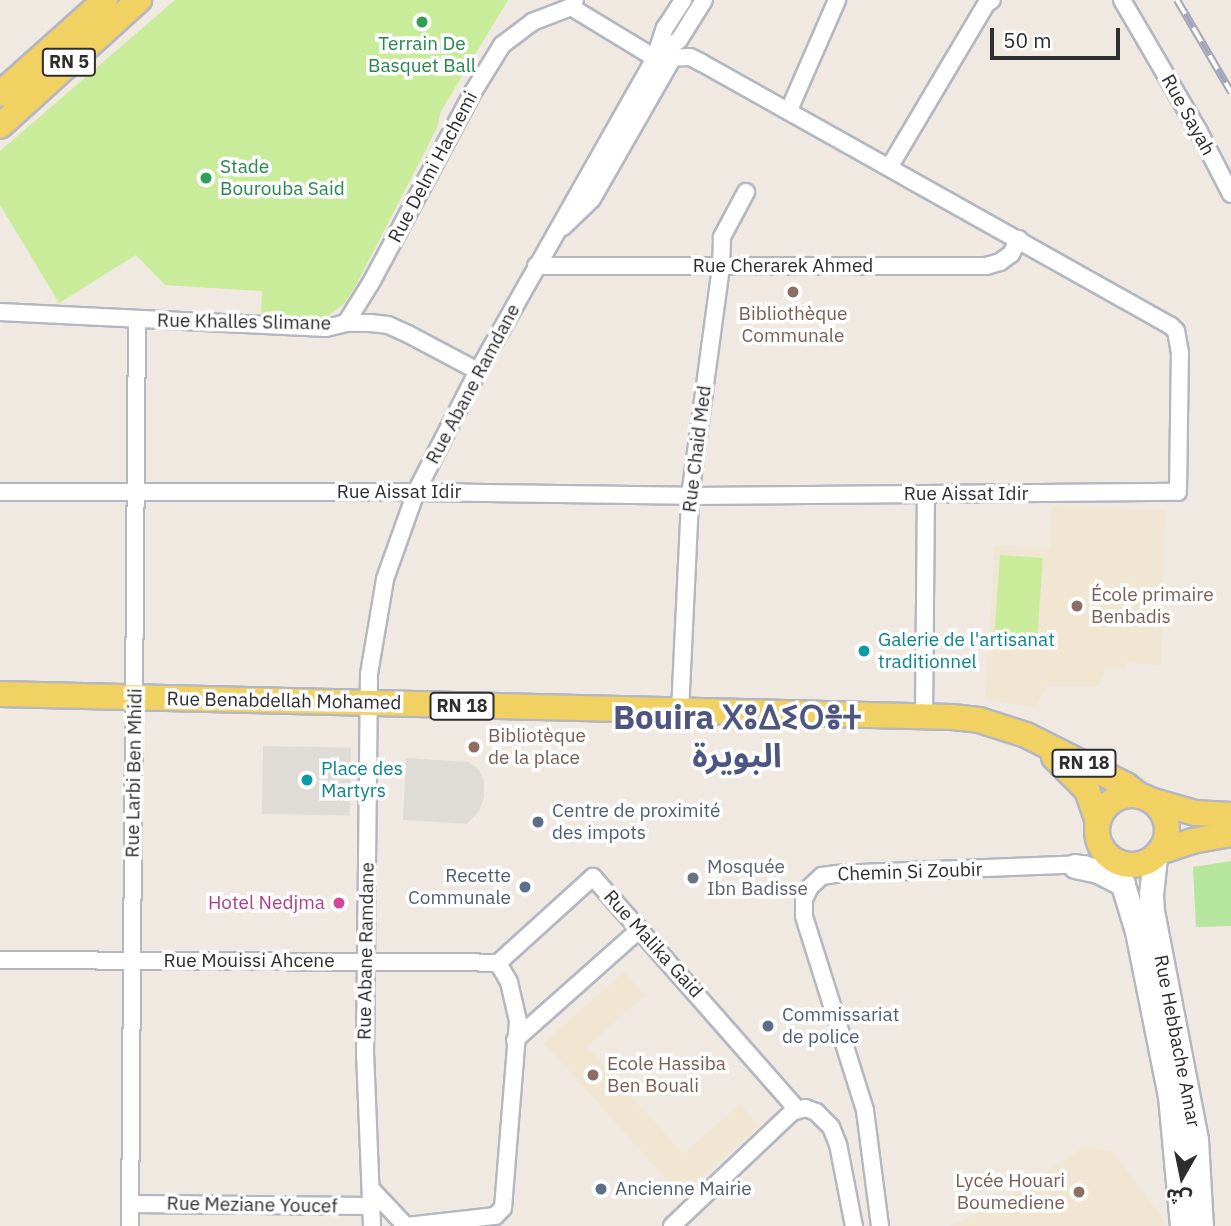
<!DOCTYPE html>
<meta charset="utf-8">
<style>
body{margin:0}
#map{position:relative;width:1231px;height:1226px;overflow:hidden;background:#efe9e1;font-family:"IBM Plex Sans","Noto Sans Arabic","Noto Sans Tifinagh",sans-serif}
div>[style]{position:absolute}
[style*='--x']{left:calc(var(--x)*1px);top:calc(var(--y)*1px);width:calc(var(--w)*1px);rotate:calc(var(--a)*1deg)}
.education>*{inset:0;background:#f0e6d1}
.green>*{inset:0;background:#b6e59e}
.pitch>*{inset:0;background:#c9ec9a;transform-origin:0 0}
.plaza>*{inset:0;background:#dfdcd8;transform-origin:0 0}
.roads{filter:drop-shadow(2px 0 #b4b7c1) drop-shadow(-2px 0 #b4b7c1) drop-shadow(0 2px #b4b7c1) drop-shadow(0 -2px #b4b7c1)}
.street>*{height:16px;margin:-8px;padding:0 8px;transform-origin:8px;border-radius:8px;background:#fff}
.secondary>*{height:23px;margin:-11.5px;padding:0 11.5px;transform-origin:11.5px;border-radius:11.5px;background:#fff}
.primary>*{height:24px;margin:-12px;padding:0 12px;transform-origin:12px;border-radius:12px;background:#f2d163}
.primary>.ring{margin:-12px;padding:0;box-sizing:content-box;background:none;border:24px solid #f2d163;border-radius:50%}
.rail>*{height:8px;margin-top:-4px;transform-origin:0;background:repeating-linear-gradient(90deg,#fff 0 16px,#a3a6b8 0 32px);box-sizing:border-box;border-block:2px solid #a3a6b8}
.dots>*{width:19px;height:19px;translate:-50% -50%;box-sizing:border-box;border:4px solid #fff;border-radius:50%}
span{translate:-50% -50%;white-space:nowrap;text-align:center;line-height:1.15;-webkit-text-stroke:7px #fff;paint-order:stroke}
.shield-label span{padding:2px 5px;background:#fff;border:2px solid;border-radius:5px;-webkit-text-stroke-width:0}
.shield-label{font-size:18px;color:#2e2e2e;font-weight:700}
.leisure-label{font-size:19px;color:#27864d}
.left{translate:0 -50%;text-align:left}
.street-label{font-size:19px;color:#2e2e2e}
.education-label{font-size:19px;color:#785e54}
.right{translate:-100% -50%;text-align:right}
.culture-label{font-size:19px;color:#0d838f}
.service-label{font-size:19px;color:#4e5e75}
.worship-label{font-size:19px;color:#5b616d}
.hotel-label{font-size:19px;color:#b23c85}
.town-label{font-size:33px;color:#4d5680;font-weight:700}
.north{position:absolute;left:1147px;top:1142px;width:70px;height:70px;-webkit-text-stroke:5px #fff;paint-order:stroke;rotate:189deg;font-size:19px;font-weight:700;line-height:28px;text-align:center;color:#2e2e2e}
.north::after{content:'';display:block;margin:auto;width:24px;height:32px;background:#2e2e2e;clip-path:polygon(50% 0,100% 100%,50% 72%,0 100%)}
.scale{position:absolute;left:990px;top:28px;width:130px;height:32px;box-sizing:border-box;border:4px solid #2e2e2e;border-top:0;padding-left:9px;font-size:21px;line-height:24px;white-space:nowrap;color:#2e2e2e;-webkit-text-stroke:5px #fff;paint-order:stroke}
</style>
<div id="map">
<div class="education">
<div style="clip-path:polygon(1052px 506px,1165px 510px,1161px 665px,1126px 663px,1125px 669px,1105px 669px,1099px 686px,1047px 686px,1035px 708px,985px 699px,995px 545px,1050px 548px)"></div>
<div style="clip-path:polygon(624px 972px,645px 995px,587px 1047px,683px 1154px,740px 1104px,759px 1126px,693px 1184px,668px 1181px,544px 1043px)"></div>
<div style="clip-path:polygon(1084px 1147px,1112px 1151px,1164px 1220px,1164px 1226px,949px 1226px,990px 1208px)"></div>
</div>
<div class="green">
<div style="clip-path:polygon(1231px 861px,1231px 926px,1196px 927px,1193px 867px)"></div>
</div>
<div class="pitch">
<div style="clip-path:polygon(175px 0,508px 0,441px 111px,437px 128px,355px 287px,345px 303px,325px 318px,261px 314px,262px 291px,165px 285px,136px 255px,59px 303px,0 205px,0 151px)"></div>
<div style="left:1000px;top:555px;width:43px;height:92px;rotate:4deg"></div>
</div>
<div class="plaza">
<div style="left:263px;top:746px;width:88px;height:68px;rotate:1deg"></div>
<div style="clip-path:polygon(406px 758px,469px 762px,479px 770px,484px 781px,484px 797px,479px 811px,467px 824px,403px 820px)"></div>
</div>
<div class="roads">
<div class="street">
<div style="--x:1122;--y:0;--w:151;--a:59.7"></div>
<div style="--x:1198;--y:130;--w:72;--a:62.7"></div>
<div style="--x:571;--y:7;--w:98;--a:31.3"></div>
<div style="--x:655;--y:58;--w:32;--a:-72"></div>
<div style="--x:665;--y:28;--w:33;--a:-57"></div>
<div style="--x:789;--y:110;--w:120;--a:-66.4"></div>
<div style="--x:890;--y:166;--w:188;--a:-59.3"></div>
<div style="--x:986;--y:4;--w:7;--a:-34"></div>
<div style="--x:563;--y:227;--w:40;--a:-44"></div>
<div style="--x:592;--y:199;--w:165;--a:-60.2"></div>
<div style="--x:536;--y:266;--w:450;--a:0"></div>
<div style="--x:986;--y:266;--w:15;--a:-16"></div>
<div style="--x:1000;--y:262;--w:14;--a:-36"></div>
<div style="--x:1011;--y:254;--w:17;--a:-62"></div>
<div style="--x:0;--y:312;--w:326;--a:2.8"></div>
<div style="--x:326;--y:328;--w:21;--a:-14"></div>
<div style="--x:346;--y:323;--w:24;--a:0"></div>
<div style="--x:370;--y:323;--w:18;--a:6"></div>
<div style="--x:388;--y:325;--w:22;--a:24"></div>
<div style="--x:408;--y:334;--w:79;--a:27.9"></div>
<div style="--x:346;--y:323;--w:49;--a:-58.2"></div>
<div style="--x:372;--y:281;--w:214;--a:-61.9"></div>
<div style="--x:473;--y:92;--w:55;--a:-58.3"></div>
<div style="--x:502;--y:45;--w:38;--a:-37"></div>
<div style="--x:532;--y:22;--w:42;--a:-21"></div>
<div style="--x:571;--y:7;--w:8;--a:-60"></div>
<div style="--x:0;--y:492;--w:416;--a:0"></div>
<div style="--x:416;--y:492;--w:274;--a:0.8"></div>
<div style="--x:690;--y:496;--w:488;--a:-0.5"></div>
<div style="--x:1178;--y:492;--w:139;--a:-89.2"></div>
<div style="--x:1180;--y:353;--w:22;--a:-100"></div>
<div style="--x:1176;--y:331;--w:7;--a:-135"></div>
<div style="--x:1171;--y:326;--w:538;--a:-150.72"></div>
<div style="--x:702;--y:63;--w:13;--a:-153"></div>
<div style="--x:690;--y:57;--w:35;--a:178"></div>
<div style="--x:680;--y:712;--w:216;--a:-87.3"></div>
<div style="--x:690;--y:496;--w:231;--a:-82.3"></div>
<div style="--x:721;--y:267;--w:30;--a:-88"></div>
<div style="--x:722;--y:237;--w:51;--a:-61.9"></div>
<div style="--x:924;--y:716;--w:222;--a:-89.5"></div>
<div style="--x:0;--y:960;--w:498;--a:0.3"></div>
<div style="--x:498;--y:963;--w:128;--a:-42.2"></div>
<div style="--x:593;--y:877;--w:309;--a:48.7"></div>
<div style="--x:515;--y:1040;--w:167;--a:-41.6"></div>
<div style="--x:373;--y:1191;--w:48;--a:46.7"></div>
<div style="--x:130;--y:1204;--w:243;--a:0.5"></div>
<div style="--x:130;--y:1226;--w:907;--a:-89.56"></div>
<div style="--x:372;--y:1226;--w:171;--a:-92.3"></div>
<div style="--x:365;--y:1055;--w:381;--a:-89.4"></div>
<div style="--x:369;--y:674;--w:96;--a:-80.4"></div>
<div style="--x:385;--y:579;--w:92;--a:-70.4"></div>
<div style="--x:416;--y:492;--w:136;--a:-62.9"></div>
<div style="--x:478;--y:371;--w:360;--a:-60.5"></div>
<div style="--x:655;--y:58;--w:30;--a:-37"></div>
<div style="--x:679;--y:40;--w:47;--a:-58"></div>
<div style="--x:407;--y:1226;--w:89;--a:-6.5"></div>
<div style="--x:495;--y:1216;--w:11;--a:-45"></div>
<div style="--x:503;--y:1208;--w:188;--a:-85.4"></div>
<div style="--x:518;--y:1021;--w:40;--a:-103"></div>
<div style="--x:509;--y:982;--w:22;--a:-120"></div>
<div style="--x:672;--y:1226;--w:166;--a:-43.5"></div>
<div style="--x:792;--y:1112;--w:14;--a:-17"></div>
<div style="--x:805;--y:1108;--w:12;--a:20"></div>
<div style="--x:816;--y:1112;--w:21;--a:45"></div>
<div style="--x:831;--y:1127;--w:18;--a:68"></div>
<div style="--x:838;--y:1144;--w:84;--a:79"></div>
<div style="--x:880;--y:1226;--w:117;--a:-97.4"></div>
<div style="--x:865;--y:1110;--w:203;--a:-107.5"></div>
<div style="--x:804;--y:916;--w:17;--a:-90"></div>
<div style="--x:804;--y:899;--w:13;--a:-63"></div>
<div style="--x:810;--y:887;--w:16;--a:-43"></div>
<div style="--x:822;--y:876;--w:15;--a:-8"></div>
<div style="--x:837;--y:874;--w:248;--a:-2.3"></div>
</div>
<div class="secondary">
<div style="--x:1155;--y:857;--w:37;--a:96"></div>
<div style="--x:1151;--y:894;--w:17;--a:87"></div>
<div style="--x:1152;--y:911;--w:233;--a:79.1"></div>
<div style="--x:1196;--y:1140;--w:86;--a:86.7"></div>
<div style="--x:1116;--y:862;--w:72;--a:73.1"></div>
<div style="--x:1137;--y:931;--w:168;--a:78.7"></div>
<div style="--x:1170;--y:1096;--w:131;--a:84.7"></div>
<div style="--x:1075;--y:866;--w:24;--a:12"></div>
<div style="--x:1098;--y:871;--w:28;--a:27"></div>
</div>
<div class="primary">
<div style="--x:0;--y:94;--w:141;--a:-41.8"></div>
<div style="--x:0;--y:126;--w:188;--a:-42.2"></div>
<div style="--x:0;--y:694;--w:952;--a:1.38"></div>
<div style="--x:952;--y:717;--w:27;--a:6"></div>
<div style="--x:979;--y:720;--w:49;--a:17.7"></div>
<div style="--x:1026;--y:735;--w:112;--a:26.6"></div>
<div style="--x:1126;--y:785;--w:18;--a:38"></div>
<div style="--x:1054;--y:757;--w:47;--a:45"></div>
<div style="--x:1087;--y:790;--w:34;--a:71"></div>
<div class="ring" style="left:1097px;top:795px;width:46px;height:46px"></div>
<div style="--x:1150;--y:800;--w:47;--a:16.1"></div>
<div style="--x:1195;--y:813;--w:36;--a:3"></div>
<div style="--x:1159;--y:852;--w:35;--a:-18"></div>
<div style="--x:1192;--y:841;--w:40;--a:-10"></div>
</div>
</div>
<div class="rail">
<div style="--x:1177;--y:0;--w:107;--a:59.6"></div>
</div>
<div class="dots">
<div style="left:422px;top:22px;background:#2e9e5b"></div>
<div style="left:206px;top:178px;background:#2e9e5b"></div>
<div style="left:793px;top:292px;background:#8d6e63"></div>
<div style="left:1077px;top:606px;background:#8d6e63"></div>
<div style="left:864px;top:651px;background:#0f9aa8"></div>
<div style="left:474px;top:747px;background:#8d6e63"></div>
<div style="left:307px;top:780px;background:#0f9aa8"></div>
<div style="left:538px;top:822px;background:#5c6f8a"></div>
<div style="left:693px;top:878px;background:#6b7280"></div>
<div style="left:525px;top:887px;background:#5c6f8a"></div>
<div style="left:339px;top:903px;background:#d1479c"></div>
<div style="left:768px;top:1026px;background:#5c6f8a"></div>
<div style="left:593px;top:1075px;background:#8d6e63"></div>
<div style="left:601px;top:1189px;background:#5c6f8a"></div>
<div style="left:1079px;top:1192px;background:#8d6e63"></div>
</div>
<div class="shield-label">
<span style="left:69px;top:62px">RN 5</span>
<span style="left:462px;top:706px">RN 18</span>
<span style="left:1084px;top:763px">RN 18</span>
</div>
<div class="leisure-label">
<span style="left:422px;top:55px">Terrain De<br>Basquet Ball</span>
<span class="left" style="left:220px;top:178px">Stade<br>Bourouba Said</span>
</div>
<div class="street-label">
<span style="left:1188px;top:115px;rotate:61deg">Rue Sayah</span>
<span style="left:433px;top:167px;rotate:-62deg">Rue Delmi Hachemi</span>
<span style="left:783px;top:266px">Rue Cherarek Ahmed</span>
<span style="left:244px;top:322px;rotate:1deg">Rue Khalles Slimane</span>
<span style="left:473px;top:384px;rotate:-62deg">Rue Abane Ramdane</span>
<span style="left:697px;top:449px;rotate:-83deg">Rue Chaid Med</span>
<span style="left:399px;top:492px">Rue Aissat Idir</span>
<span style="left:966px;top:494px">Rue Aissat Idir</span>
<span style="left:284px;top:701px;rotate:1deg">Rue Benabdellah Mohamed</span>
<span style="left:134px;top:773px;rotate:-89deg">Rue Larbi Ben Mhidi</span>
<span style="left:910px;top:872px;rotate:-2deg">Chemin Si Zoubir</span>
<span style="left:653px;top:944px;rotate:48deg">Rue Malika Gaid</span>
<span style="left:366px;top:951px;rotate:-89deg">Rue Abane Ramdane</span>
<span style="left:249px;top:961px">Rue Mouissi Ahcene</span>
<span style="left:1177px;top:1041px;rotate:79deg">Rue Hebbache Amar</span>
<span style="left:252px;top:1205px;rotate:1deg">Rue Meziane Youcef</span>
</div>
<div class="education-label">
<span style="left:793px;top:325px">Bibliothèque<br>Communale</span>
<span class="left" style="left:1091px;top:606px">École primaire<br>Benbadis</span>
<span class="left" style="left:488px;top:747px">Bibliotèque<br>de la place</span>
<span class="left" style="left:607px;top:1075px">Ecole Hassiba<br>Ben Bouali</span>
<span class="right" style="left:1065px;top:1192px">Lycée Houari<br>Boumediene</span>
</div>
<div class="culture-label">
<span class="left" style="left:878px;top:651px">Galerie de l'artisanat<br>traditionnel</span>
<span class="left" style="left:321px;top:780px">Place des<br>Martyrs</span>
</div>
<div class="service-label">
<span class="left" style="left:552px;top:822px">Centre de proximité<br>des impots</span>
<span class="right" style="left:511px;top:887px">Recette<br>Communale</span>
<span class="left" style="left:782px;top:1026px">Commissariat<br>de police</span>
<span class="left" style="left:615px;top:1189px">Ancienne Mairie</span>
</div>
<div class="worship-label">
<span class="left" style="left:707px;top:878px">Mosquée<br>Ibn Badisse</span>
</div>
<div class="hotel-label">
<span class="right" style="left:325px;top:903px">Hotel Nedjma</span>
</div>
<div class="town-label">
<span style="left:737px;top:736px">Bouira ⵝⵓⵠⵉⵔⴻⵜ<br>البويرة</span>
</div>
<div class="north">ش</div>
<div class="scale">50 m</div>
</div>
